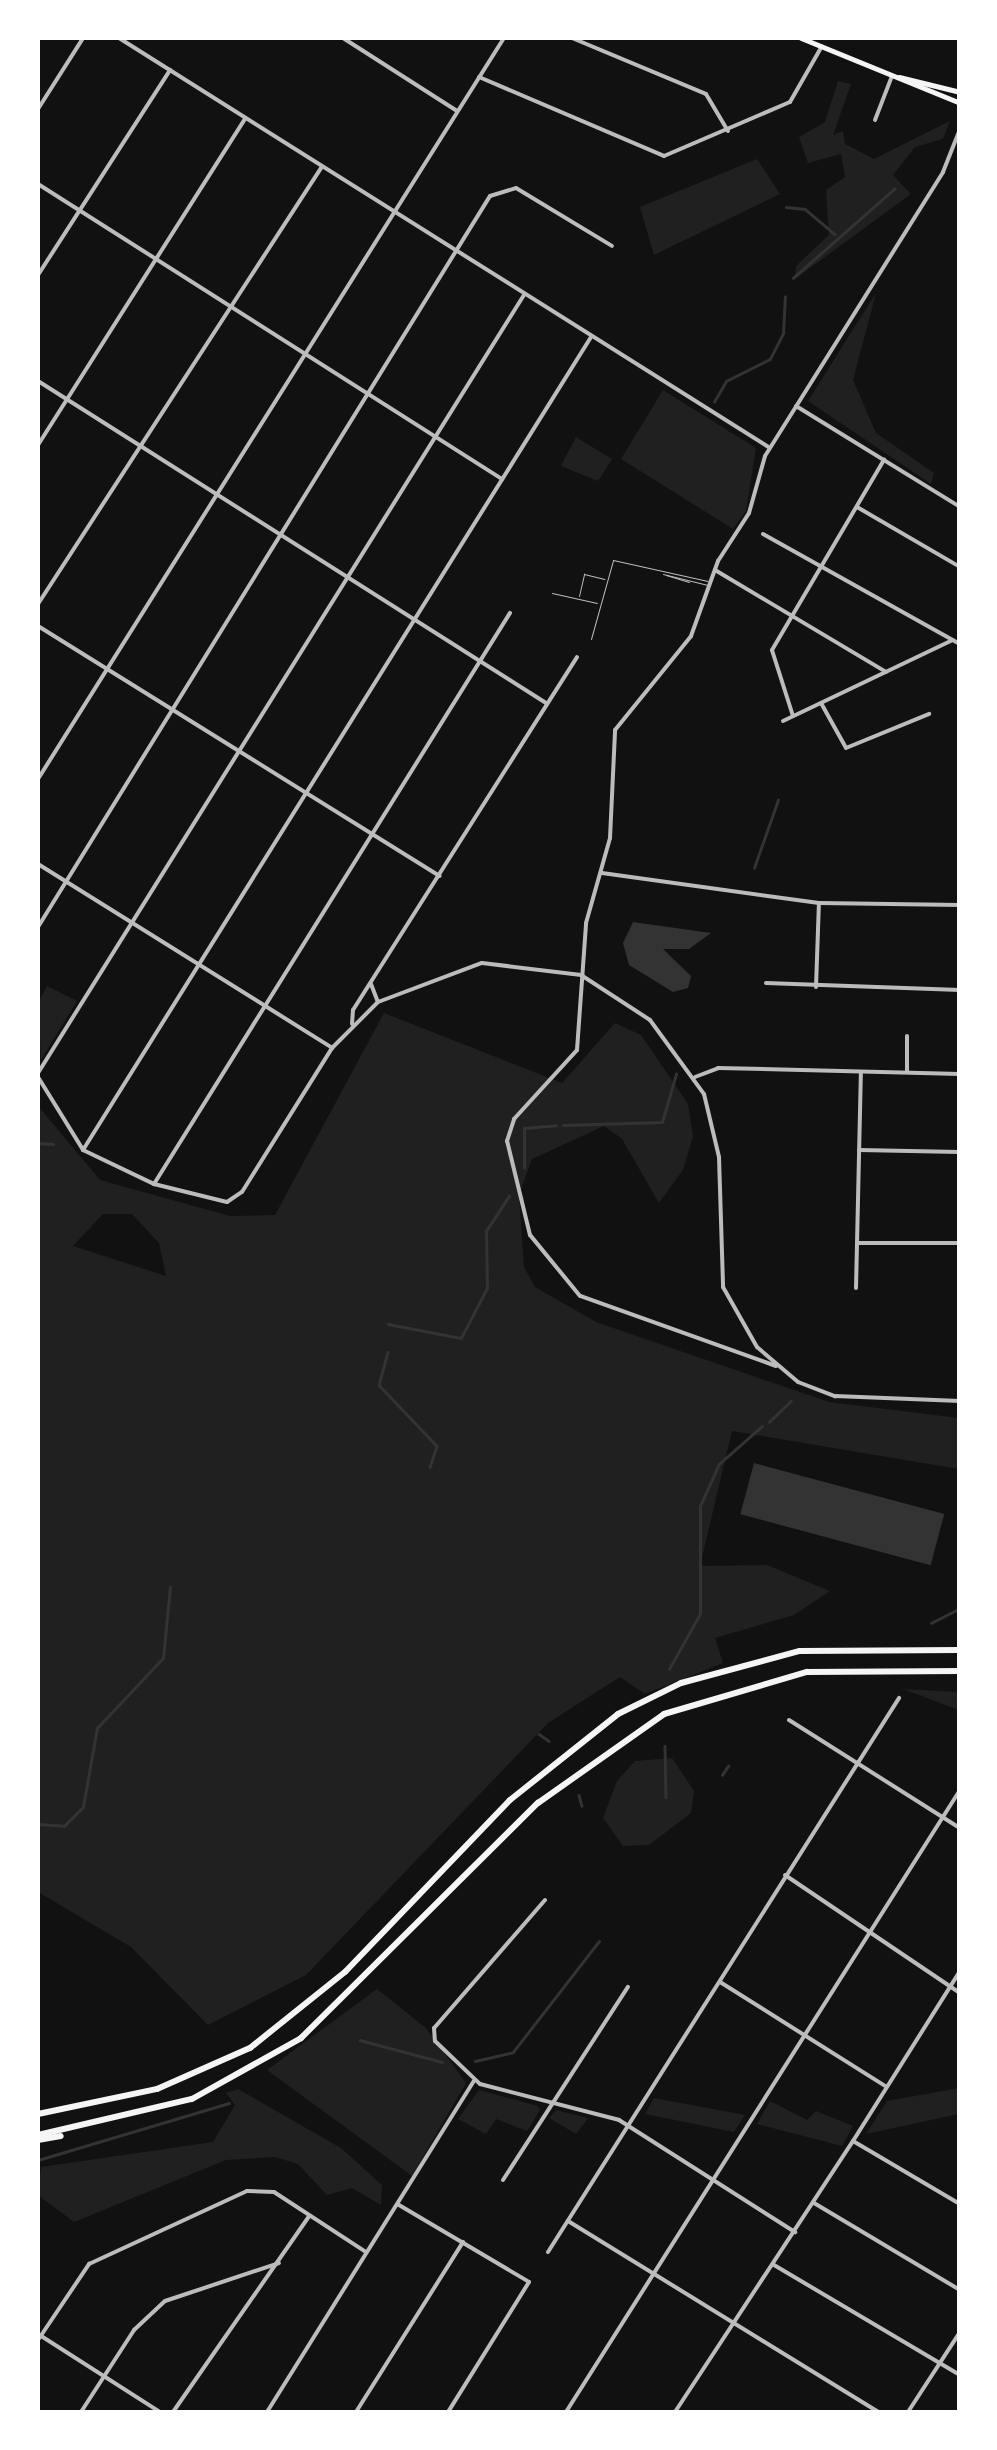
<!DOCTYPE html>
<style>
body{margin:0}
#map{position:relative;width:997px;height:2450px;overflow:hidden;background:#111;font-family:Figtree,sans-serif}
div>[style]{position:absolute}
[style*='--x']{left:calc(var(--x)*1px);top:calc(var(--y)*1px);width:calc(var(--w)*1px);rotate:calc(var(--a)*1deg)}
.green>*{inset:0;background:#202020}
.water>*{inset:0;background:#333;transform-origin:0 0}
.stream>*{height:2.5px;margin:-1.25px;padding:0 1.25px;transform-origin:1.25px;border-radius:1.25px;background:#333}
.service>*{height:1px;margin:-0.5px;padding:0 0.5px;transform-origin:0.5px;border-radius:0.5px;background:#bcbcbc}
.minor>*{height:4px;margin:-2px;padding:0 2px;transform-origin:2px;border-radius:2px;background:#bcbcbc}
.tertiary>*{height:4px;margin:-2px;padding:0 2px;transform-origin:2px;border-radius:2px;background:#bcbcbc}
.secondary>*{height:5px;margin:-2.5px;padding:0 2.5px;transform-origin:2.5px;border-radius:2.5px;background:#f5f5f5}
.motorway>*{height:6px;margin:-3px;padding:0 3px;transform-origin:3px;border-radius:3px;background:#f5f5f5}
span{translate:-50% -50%;white-space:nowrap;text-align:center;line-height:1.15;-webkit-text-stroke:8px #fff;paint-order:stroke}
.frame{position:absolute;inset:0;border:40px solid #fff;pointer-events:none}
</style>
<div id="map">
<div class="green">
<div style="clip-path:polygon(838px 81px,851px 84px,833px 135px,843px 131px,845px 144px,874px 159px,950px 121px,943px 139px,915px 147px,893px 175px,911px 194px,795px 279px,796px 266px,829px 235px,826px 190px,845px 177px,841px 154px,808px 163px,799px 137px,825px 122px)"></div>
<div style="clip-path:polygon(757px 159px,780px 194px,654px 255px,640px 207px)"></div>
<div style="clip-path:polygon(876px 293px,853px 380px,876px 433px,934px 473px,931px 484px,808px 401px)"></div>
<div style="clip-path:polygon(663px 390px,756px 448px,746px 511px,733px 529px,621px 459px)"></div>
<div style="clip-path:polygon(576px 437px,612px 459px,598px 481px,561px 466px)"></div>
<div style="clip-path:polygon(47px 986px,77px 1001px,41px 1060px,38px 1003px)"></div>
<div style="clip-path:polygon(evenodd,384px 1013px,562px 1083px,615px 1023px,641px 1035px,688px 1104px,693px 1136px,683px 1170px,659px 1203px,622px 1139px,604px 1126px,532px 1159px,519px 1195px,524px 1267px,535px 1287px,596px 1322px,829px 1402px,959px 1418px,959px 1469px,732px 1431px,700px 1566px,767px 1565px,830px 1591px,794px 1615px,715px 1638px,723px 1663px,645px 1694px,620px 1677px,548px 1723px,306px 1975px,208px 2025px,131px 1947px,38px 1892px,38px 1106px,100px 1180px,230px 1216px,275px 1215px,384px 1013px,103px 1214px,132px 1214px,159px 1243px,166px 1276px,73px 1246px,103px 1214px)"></div>
<div style="clip-path:polygon(903px 1689px,959px 1692px,959px 1710px)"></div>
<div style="clip-path:polygon(672px 1758px,694px 1791px,691px 1813px,649px 1845px,623px 1846px,603px 1818px,617px 1781px,635px 1761px)"></div>
<div style="clip-path:polygon(377px 1989px,426px 2028px,466px 2083px,412px 2176px,267px 2070px)"></div>
<div style="clip-path:polygon(959px 2088px,959px 2114px,866px 2134px,887px 2101px)"></div>
<div style="clip-path:polygon(238px 2089px,341px 2148px,382px 2185px,381px 2205px,352px 2188px,327px 2195px,298px 2164px,275px 2157px,226px 2160px,74px 2222px,38px 2195px,41px 2167px,213px 2142px,235px 2105px,226px 2093px)"></div>
<div style="clip-path:polygon(479px 2090px,538px 2106px,540px 2110px,527px 2131px,496px 2119px,486px 2134px,458px 2119px)"></div>
<div style="clip-path:polygon(654px 2098px,745px 2115px,734px 2132px,645px 2114px)"></div>
<div style="clip-path:polygon(770px 2101px,807px 2120px,816px 2111px,853px 2126px,842px 2146px,757px 2124px)"></div>
<div style="clip-path:polygon(556px 2110px,588px 2118px,576px 2134px,549px 2118px)"></div>
</div>
<div class="water">
<div style="clip-path:polygon(633px 922px,711px 933px,689px 949px,663px 949px,691px 976px,688px 988px,673px 992px,629px 965px,623px 943px)"></div>
<div style="left:754px;top:1463px;width:197px;height:53px;rotate:15deg"></div>
</div>
<div class="stream">
<div style="--x:786;--y:207;--w:19;--a:6"></div>
<div style="--x:805;--y:209;--w:39;--a:40"></div>
<div style="--x:793;--y:278;--w:135;--a:-41.4"></div>
<div style="--x:714;--y:402;--w:24;--a:-60"></div>
<div style="--x:726;--y:381;--w:49;--a:-26.6"></div>
<div style="--x:770;--y:359;--w:29;--a:-63"></div>
<div style="--x:783;--y:333;--w:36;--a:-87"></div>
<div style="--x:754;--y:868;--w:72;--a:-70.6"></div>
<div style="--x:563;--y:1125;--w:99;--a:-1.7"></div>
<div style="--x:662;--y:1122;--w:50;--a:-73.7"></div>
<div style="--x:38;--y:1143;--w:15;--a:4"></div>
<div style="--x:524;--y:1168;--w:40;--a:-90"></div>
<div style="--x:524;--y:1128;--w:32;--a:-5"></div>
<div style="--x:388;--y:1324;--w:74;--a:10.9"></div>
<div style="--x:461;--y:1338;--w:56;--a:-62.5"></div>
<div style="--x:487;--y:1288;--w:57;--a:-91"></div>
<div style="--x:486;--y:1231;--w:42;--a:-56.7"></div>
<div style="--x:388;--y:1352;--w:34;--a:105"></div>
<div style="--x:379;--y:1385;--w:84;--a:46.4"></div>
<div style="--x:437;--y:1446;--w:22;--a:108"></div>
<div style="--x:769;--y:1422;--w:30;--a:-44"></div>
<div style="--x:931;--y:1623;--w:33;--a:-27"></div>
<div style="--x:669;--y:1669;--w:63;--a:-60.6"></div>
<div style="--x:700;--y:1614;--w:108;--a:-90"></div>
<div style="--x:700;--y:1506;--w:46;--a:-65.7"></div>
<div style="--x:719;--y:1464;--w:57;--a:-41.5"></div>
<div style="--x:539;--y:1734;--w:12;--a:35"></div>
<div style="--x:665;--y:1746;--w:51;--a:88.9"></div>
<div style="--x:722;--y:1775;--w:11;--a:-56"></div>
<div style="--x:579;--y:1795;--w:11;--a:75"></div>
<div style="--x:38;--y:1824;--w:26;--a:4"></div>
<div style="--x:64;--y:1826;--w:27;--a:-45"></div>
<div style="--x:83;--y:1807;--w:80;--a:-80"></div>
<div style="--x:97;--y:1728;--w:96;--a:-46.7"></div>
<div style="--x:163;--y:1658;--w:71;--a:-84.4"></div>
<div style="--x:360;--y:2040;--w:85;--a:15"></div>
<div style="--x:475;--y:2061;--w:39;--a:-13"></div>
<div style="--x:513;--y:2052;--w:140;--a:-52.2"></div>
<div style="--x:38;--y:2160;--w:199;--a:-16.6"></div>
</div>
<div class="service">
<div style="--x:663;--y:574;--w:46;--a:13.7"></div>
<div style="--x:666;--y:575;--w:24;--a:17"></div>
<div style="--x:552;--y:593;--w:46;--a:12.5"></div>
<div style="--x:579;--y:596;--w:23;--a:-77"></div>
<div style="--x:584;--y:574;--w:21;--a:14"></div>
<div style="--x:591;--y:639;--w:82;--a:-74.4"></div>
<div style="--x:613;--y:560;--w:97;--a:12.5"></div>
</div>
<div class="minor">
<div style="--x:119;--y:38;--w:769;--a:32.2"></div>
<div style="--x:343;--y:38;--w:135;--a:32.6"></div>
<div style="--x:572;--y:38;--w:145;--a:22.7"></div>
<div style="--x:706;--y:94;--w:43;--a:59.3"></div>
<div style="--x:479;--y:77;--w:201;--a:23.1"></div>
<div style="--x:664;--y:156;--w:137;--a:-23.2"></div>
<div style="--x:790;--y:102;--w:64;--a:-60.3"></div>
<div style="--x:38;--y:109;--w:84;--a:-57.6"></div>
<div style="--x:875;--y:120;--w:47;--a:-68.9"></div>
<div style="--x:38;--y:184;--w:550;--a:32.45"></div>
<div style="--x:38;--y:275;--w:244;--a:-57.2"></div>
<div style="--x:38;--y:381;--w:601;--a:32.37"></div>
<div style="--x:796;--y:406;--w:193;--a:31.6"></div>
<div style="--x:38;--y:445;--w:386;--a:-57.6"></div>
<div style="--x:857;--y:507;--w:119;--a:30.2"></div>
<div style="--x:763;--y:534;--w:226;--a:29.2"></div>
<div style="--x:715;--y:570;--w:199;--a:30.8"></div>
<div style="--x:38;--y:604;--w:520;--a:-57.01"></div>
<div style="--x:38;--y:626;--w:473;--a:31.9"></div>
<div style="--x:821;--y:703;--w:51;--a:60.9"></div>
<div style="--x:846;--y:748;--w:90;--a:-22.3"></div>
<div style="--x:793;--y:716;--w:69;--a:-107.7"></div>
<div style="--x:772;--y:650;--w:221;--a:-59.5"></div>
<div style="--x:783;--y:721;--w:188;--a:-25.5"></div>
<div style="--x:38;--y:864;--w:347;--a:32"></div>
<div style="--x:602;--y:873;--w:219;--a:7.9"></div>
<div style="--x:819;--y:903;--w:141;--a:0.8"></div>
<div style="--x:38;--y:927;--w:859;--a:-58.27"></div>
<div style="--x:490;--y:196;--w:27;--a:-17"></div>
<div style="--x:516;--y:188;--w:112;--a:31.1"></div>
<div style="--x:766;--y:983;--w:194;--a:2.1"></div>
<div style="--x:371;--y:984;--w:19;--a:69"></div>
<div style="--x:816;--y:987;--w:84;--a:-88"></div>
<div style="--x:352;--y:1024;--w:14;--a:-86"></div>
<div style="--x:353;--y:1010;--w:418;--a:-57.6"></div>
<div style="--x:907;--y:1072;--w:36;--a:-90"></div>
<div style="--x:38;--y:1073;--w:917;--a:-58.01"></div>
<div style="--x:695;--y:1077;--w:25;--a:-21"></div>
<div style="--x:718;--y:1068;--w:242;--a:1.4"></div>
<div style="--x:83;--y:1150;--w:959;--a:-58"></div>
<div style="--x:859;--y:1150;--w:101;--a:1.1"></div>
<div style="--x:154;--y:1184;--w:673;--a:-58.06"></div>
<div style="--x:857;--y:1243;--w:103;--a:0"></div>
<div style="--x:856;--y:1288;--w:216;--a:-88.7"></div>
<div style="--x:776;--y:1366;--w:208;--a:-160.3"></div>
<div style="--x:580;--y:1296;--w:79;--a:-129.3"></div>
<div style="--x:530;--y:1235;--w:97;--a:-103.7"></div>
<div style="--x:507;--y:1141;--w:23;--a:-72"></div>
<div style="--x:514;--y:1119;--w:93;--a:-47.6"></div>
<div style="--x:577;--y:1050;--w:127;--a:-85.9"></div>
<div style="--x:586;--y:923;--w:88;--a:-74.2"></div>
<div style="--x:610;--y:838;--w:108;--a:-87.3"></div>
<div style="--x:615;--y:730;--w:121;--a:-51"></div>
<div style="--x:691;--y:636;--w:80;--a:-70.2"></div>
<div style="--x:718;--y:561;--w:57;--a:-57.1"></div>
<div style="--x:749;--y:513;--w:59;--a:-74.3"></div>
<div style="--x:765;--y:456;--w:335;--a:-57.9"></div>
<div style="--x:943;--y:172;--w:46;--a:-68.4"></div>
<div style="--x:789;--y:1720;--w:202;--a:32.3"></div>
<div style="--x:785;--y:1875;--w:211;--a:34"></div>
<div style="--x:545;--y:1900;--w:169;--a:130.9"></div>
<div style="--x:434;--y:2028;--w:13;--a:86"></div>
<div style="--x:435;--y:2041;--w:62;--a:43.7"></div>
<div style="--x:480;--y:2084;--w:144;--a:14.5"></div>
<div style="--x:619;--y:2120;--w:209;--a:32.5"></div>
<div style="--x:720;--y:1982;--w:195;--a:32.2"></div>
<div style="--x:853;--y:2141;--w:201;--a:-57.8"></div>
<div style="--x:503;--y:2180;--w:230;--a:-57.1"></div>
<div style="--x:814;--y:2203;--w:170;--a:30.8"></div>
<div style="--x:399;--y:2205;--w:151;--a:30.6"></div>
<div style="--x:529;--y:2282;--w:153;--a:121.9"></div>
<div style="--x:568;--y:2221;--w:364;--a:31.6"></div>
<div style="--x:548;--y:2252;--w:656;--a:-57.64"></div>
<div style="--x:774;--y:2265;--w:216;--a:30.6"></div>
<div style="--x:38;--y:2334;--w:145;--a:32.6"></div>
<div style="--x:38;--y:2340;--w:92;--a:-56.1"></div>
<div style="--x:89;--y:2264;--w:174;--a:-24.8"></div>
<div style="--x:247;--y:2191;--w:27;--a:2"></div>
<div style="--x:274;--y:2192;--w:110;--a:33.1"></div>
<div style="--x:81;--y:2412;--w:98;--a:-57.1"></div>
<div style="--x:134;--y:2330;--w:42;--a:-43.1"></div>
<div style="--x:165;--y:2301;--w:120;--a:-18.4"></div>
<div style="--x:173;--y:2412;--w:239;--a:-55.2"></div>
<div style="--x:267;--y:2412;--w:390;--a:-58"></div>
<div style="--x:356;--y:2412;--w:201;--a:-57.8"></div>
<div style="--x:566;--y:2412;--w:736;--a:-57.65"></div>
<div style="--x:908;--y:2412;--w:95;--a:-57"></div>
</div>
<div class="tertiary">
<div style="--x:38;--y:779;--w:875;--a:-57.84"></div>
<div style="--x:38;--y:1077;--w:86;--a:58.3"></div>
<div style="--x:83;--y:1150;--w:79;--a:25.6"></div>
<div style="--x:154;--y:1184;--w:75;--a:13.9"></div>
<div style="--x:227;--y:1202;--w:18;--a:-34"></div>
<div style="--x:242;--y:1192;--w:170;--a:-58"></div>
<div style="--x:332;--y:1048;--w:65;--a:-45"></div>
<div style="--x:378;--y:1002;--w:111;--a:-20.6"></div>
<div style="--x:482;--y:963;--w:100;--a:6.9"></div>
<div style="--x:581;--y:975;--w:82;--a:33.1"></div>
<div style="--x:650;--y:1020;--w:92;--a:53.9"></div>
<div style="--x:704;--y:1094;--w:65;--a:76.6"></div>
<div style="--x:719;--y:1157;--w:130;--a:88.2"></div>
<div style="--x:723;--y:1287;--w:69;--a:60.5"></div>
<div style="--x:757;--y:1347;--w:54;--a:40.5"></div>
<div style="--x:798;--y:1382;--w:40;--a:21"></div>
<div style="--x:835;--y:1396;--w:125;--a:2.3"></div>
<div style="--x:675;--y:2412;--w:324;--a:-56.7"></div>
<div style="--x:853;--y:2141;--w:124;--a:30.5"></div>
</div>
<div class="secondary">
<div style="--x:801;--y:38;--w:172;--a:22.2"></div>
<div style="--x:899;--y:77;--w:63;--a:13.8"></div>
</div>
<div class="motorway">
<div style="--x:38;--y:2114;--w:122;--a:-11.9"></div>
<div style="--x:157;--y:2089;--w:102;--a:-23.8"></div>
<div style="--x:250;--y:2048;--w:122;--a:-38.7"></div>
<div style="--x:345;--y:1972;--w:238;--a:-46.2"></div>
<div style="--x:510;--y:1800;--w:138;--a:-38.5"></div>
<div style="--x:618;--y:1714;--w:70;--a:-26.2"></div>
<div style="--x:681;--y:1683;--w:123;--a:-15.1"></div>
<div style="--x:800;--y:1651;--w:160;--a:-0.4"></div>
<div style="--x:38;--y:2135;--w:158;--a:-13.2"></div>
<div style="--x:192;--y:2099;--w:125;--a:-29.2"></div>
<div style="--x:301;--y:2038;--w:334;--a:-44.8"></div>
<div style="--x:538;--y:1803;--w:154;--a:-35.2"></div>
<div style="--x:664;--y:1714;--w:149;--a:-16.4"></div>
<div style="--x:807;--y:1672;--w:153;--a:-0.4"></div>
<div style="--x:38;--y:2140;--w:23;--a:-10"></div>
</div>
<div class="frame"></div>
</div>
